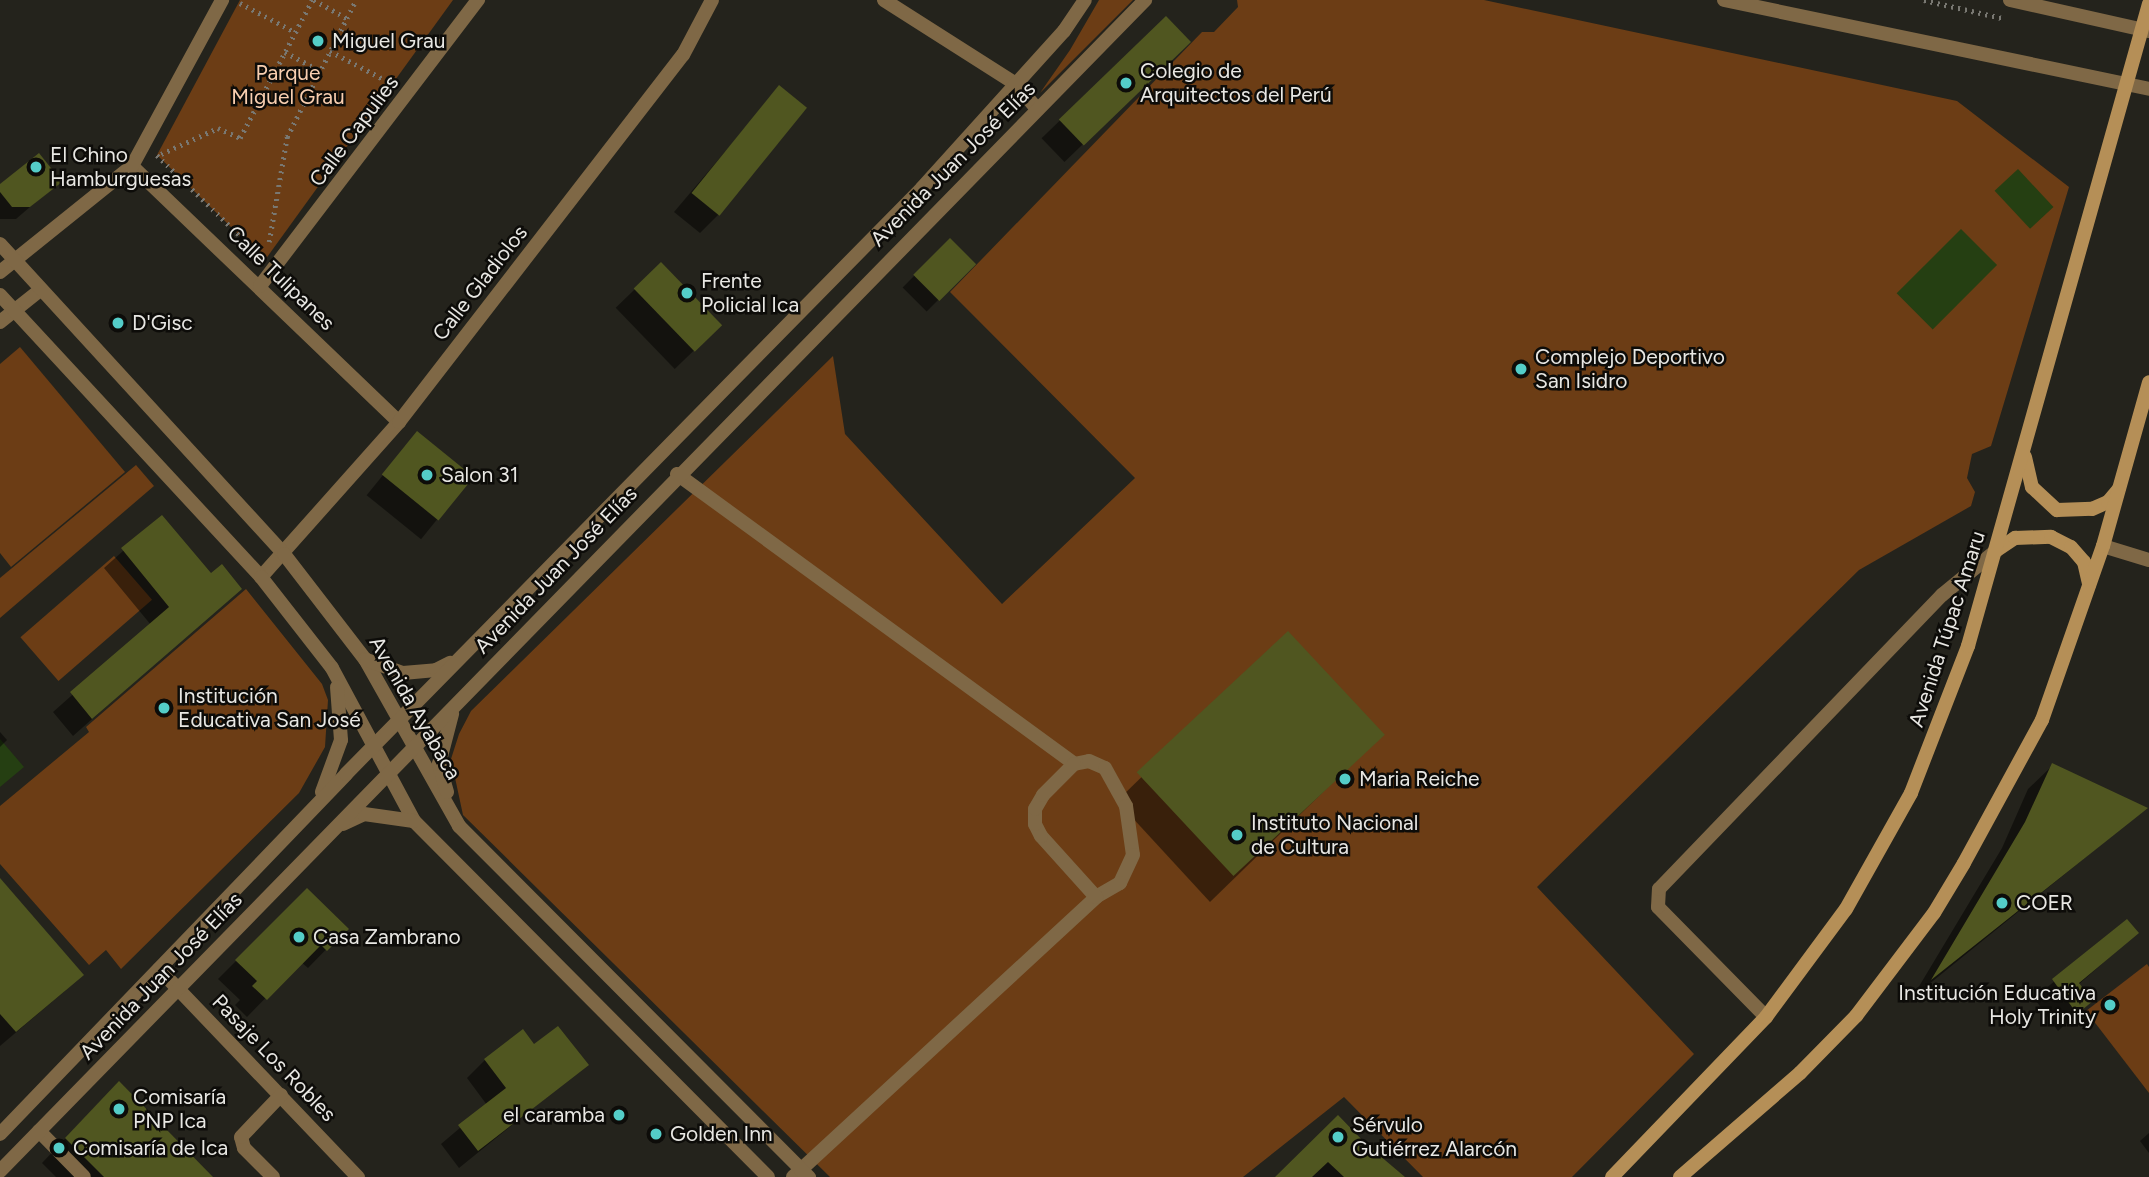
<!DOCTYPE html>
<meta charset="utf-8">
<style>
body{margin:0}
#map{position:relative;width:2149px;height:1177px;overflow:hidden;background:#24231c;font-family:Figtree,sans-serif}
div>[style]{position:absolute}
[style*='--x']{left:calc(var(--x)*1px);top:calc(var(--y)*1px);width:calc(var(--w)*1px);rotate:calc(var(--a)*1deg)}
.green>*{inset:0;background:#6c3d15;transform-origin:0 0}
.water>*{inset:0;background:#253f12;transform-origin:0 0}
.shadow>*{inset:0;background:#0007;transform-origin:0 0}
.building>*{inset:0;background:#505620;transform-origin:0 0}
.path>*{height:4.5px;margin-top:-2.25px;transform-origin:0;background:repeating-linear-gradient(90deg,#797872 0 2px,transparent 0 7px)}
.service>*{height:14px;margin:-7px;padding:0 7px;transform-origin:7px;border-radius:7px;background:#7f6846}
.minor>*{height:14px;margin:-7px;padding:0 7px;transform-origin:7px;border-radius:7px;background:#7f6846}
.tertiary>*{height:14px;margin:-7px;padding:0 7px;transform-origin:7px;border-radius:7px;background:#7f6846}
.secondary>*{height:14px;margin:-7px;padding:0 7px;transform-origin:7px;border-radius:7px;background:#b58f57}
.dots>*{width:19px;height:19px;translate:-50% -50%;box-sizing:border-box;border:4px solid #0d0c09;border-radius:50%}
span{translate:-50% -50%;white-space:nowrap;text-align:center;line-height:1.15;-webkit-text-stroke:5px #0d0c09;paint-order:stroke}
.poi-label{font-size:21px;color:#e8e7e3}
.left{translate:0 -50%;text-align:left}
.right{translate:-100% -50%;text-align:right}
.park-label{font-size:21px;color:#f9cfb0}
.street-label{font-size:21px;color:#e8e7e3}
</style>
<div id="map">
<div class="green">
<div style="clip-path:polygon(240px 0,453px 0,265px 260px,157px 155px)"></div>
<div style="clip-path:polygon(1099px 0,1133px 0,1040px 93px,1070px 50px)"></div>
<div style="clip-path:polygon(1237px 0,1484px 0,1957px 101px,2069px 187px,1991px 446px,1972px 454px,1967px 478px,1975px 492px,1971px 506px,1859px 570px,1537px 887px,1694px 1054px,1572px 1177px,1423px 1177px,1344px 1097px,1243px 1177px,830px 1177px,463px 815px,451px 759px,459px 734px,471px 711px,833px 356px,845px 434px,1002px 604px,1135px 478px,950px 292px,1202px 32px,1214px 32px,1238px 7px)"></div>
<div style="clip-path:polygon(20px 347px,125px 472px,11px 567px,0 553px,0 364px)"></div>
<div style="clip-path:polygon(136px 465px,154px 486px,0 618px,0 578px)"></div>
<div style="left:114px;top:556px;width:58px;height:124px;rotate:49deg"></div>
<div style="clip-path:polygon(246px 589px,322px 684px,328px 700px,325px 747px,299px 793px,121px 969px,106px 950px,89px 965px,0 864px,0 806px,89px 732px,86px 727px)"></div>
<div style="clip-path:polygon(2147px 964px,2149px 967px,2149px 1093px,2086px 1011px)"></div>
</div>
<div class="water">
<div style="left:2018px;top:169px;width:52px;height:32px;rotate:47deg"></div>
<div style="left:1961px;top:229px;width:51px;height:91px;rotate:45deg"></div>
<div style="clip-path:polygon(0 739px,24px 767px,0 787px)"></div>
</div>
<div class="shadow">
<div style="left:1166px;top:18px;width:33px;height:173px;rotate:46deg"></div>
<div style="clip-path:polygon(779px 88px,718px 215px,700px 233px,674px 212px)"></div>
<div style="clip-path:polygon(59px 182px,16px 219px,0 219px,0 186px)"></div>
<div style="left:950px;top:240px;width:34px;height:67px;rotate:45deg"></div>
<div style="left:661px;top:264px;width:85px;height:63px;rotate:46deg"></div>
<div style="left:417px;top:433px;width:70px;height:80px;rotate:39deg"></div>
<div style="clip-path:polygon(161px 517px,211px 576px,240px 588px,73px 736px,53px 712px,151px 625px,104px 568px)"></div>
<div style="clip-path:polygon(1288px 634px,1357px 759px,1210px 902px,1117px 801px)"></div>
<div style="clip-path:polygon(0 732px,7px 740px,0 747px)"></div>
<div style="clip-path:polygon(2053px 765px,2145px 809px,1912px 998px,2002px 848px,2028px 789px)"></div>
<div style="clip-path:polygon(0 880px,66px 990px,0 1046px)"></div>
<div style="clip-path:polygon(307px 890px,346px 929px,308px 968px,301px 962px,247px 1017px,235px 1005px,240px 1000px,218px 979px)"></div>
<div style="clip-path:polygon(2127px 922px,2137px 933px,2078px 985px,2091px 1001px,2058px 1031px,2034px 998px)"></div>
<div style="clip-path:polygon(534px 1046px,586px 1065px,459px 1168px,441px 1144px,487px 1105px,467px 1078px,485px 1060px)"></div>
<div style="clip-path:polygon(95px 1107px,211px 1177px,56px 1177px,42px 1163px)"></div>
<div style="clip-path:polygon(1338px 1118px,1400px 1177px,1278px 1177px)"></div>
<div style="clip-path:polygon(2149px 1133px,2149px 1153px,2140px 1141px)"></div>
</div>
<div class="building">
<div style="left:1166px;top:16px;width:36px;height:149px;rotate:46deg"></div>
<div style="left:779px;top:85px;width:36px;height:139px;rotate:39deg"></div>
<div style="clip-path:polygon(39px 153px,62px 182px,30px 207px,12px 207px,0 192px,0 184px)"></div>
<div style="left:950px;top:238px;width:37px;height:52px;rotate:45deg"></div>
<div style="left:661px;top:262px;width:88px;height:38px;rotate:46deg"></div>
<div style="left:417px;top:431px;width:73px;height:56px;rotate:39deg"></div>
<div style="clip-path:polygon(162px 515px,211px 573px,222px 564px,242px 589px,92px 719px,70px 692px,169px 607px,121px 548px)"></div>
<div style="left:1288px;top:631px;width:142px;height:207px;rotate:47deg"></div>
<div style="clip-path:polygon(2052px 763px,2148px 808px,1931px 980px,2025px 822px)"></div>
<div style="clip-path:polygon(0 878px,84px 975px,16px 1032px,0 1014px)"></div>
<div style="clip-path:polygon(307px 888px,349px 929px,327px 951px,321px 945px,267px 1000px,252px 986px,257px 981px,235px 960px)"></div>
<div style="clip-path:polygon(2127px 919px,2139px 933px,2079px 983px,2093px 1001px,2077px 1014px,2052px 979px)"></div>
<div style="clip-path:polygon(558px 1026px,589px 1065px,478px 1151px,458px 1125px,506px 1088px,484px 1059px,523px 1029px,534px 1044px)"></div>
<div style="clip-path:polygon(119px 1081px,213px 1177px,104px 1177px,65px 1138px)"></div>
<div style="clip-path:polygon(1338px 1115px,1366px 1144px,1405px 1177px,1344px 1177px,1328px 1162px,1312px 1177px,1275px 1177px)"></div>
</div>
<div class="path">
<div style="--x:314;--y:0;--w:38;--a:29"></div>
<div style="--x:1924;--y:0;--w:80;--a:13"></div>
<div style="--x:240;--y:3;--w:62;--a:27.8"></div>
<div style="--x:330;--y:51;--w:69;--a:27.7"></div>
<div style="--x:285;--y:52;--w:40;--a:28"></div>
<div style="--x:161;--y:154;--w:63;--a:-24.5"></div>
<div style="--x:218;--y:128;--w:24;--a:24"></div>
<div style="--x:240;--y:138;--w:156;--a:-62.4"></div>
<div style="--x:157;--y:155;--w:145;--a:44.2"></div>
<div style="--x:269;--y:242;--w:107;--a:-80.3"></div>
<div style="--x:287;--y:137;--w:153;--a:-63.3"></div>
</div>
<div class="service">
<div style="--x:677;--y:474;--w:492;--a:36.1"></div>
<div style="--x:1074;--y:764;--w:15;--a:-11"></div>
<div style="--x:1089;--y:761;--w:17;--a:24"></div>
<div style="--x:1105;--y:768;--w:43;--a:61.1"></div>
<div style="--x:1126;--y:806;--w:49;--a:81.9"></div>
<div style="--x:1133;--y:855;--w:31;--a:115"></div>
<div style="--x:1120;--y:883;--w:28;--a:150"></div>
<div style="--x:2103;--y:546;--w:48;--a:16.9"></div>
<div style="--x:159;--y:969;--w:288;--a:46.3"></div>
<div style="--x:1766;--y:1017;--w:154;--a:-134.5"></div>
<div style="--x:1658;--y:907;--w:18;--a:-87"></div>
<div style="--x:1659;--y:889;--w:408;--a:-46.1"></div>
<div style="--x:1942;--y:595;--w:71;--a:-39.3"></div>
<div style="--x:39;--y:1131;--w:64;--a:45.6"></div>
<div style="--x:793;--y:1177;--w:413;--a:-42.7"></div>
<div style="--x:1096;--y:897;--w:82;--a:-132"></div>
<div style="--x:1041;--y:836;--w:13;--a:-117"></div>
<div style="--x:1035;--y:824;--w:15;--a:-90"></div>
<div style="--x:1035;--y:809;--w:16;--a:-60"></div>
<div style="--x:1043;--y:795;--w:44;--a:-45"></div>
</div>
<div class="minor">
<div style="--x:884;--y:0;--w:156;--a:32.5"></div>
<div style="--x:1016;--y:84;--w:33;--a:50"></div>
<div style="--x:132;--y:166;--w:370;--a:43.8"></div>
<div style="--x:0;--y:272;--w:169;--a:-38.8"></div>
<div style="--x:132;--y:166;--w:189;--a:-61.5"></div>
<div style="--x:260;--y:286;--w:360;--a:-52.7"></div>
<div style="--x:0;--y:322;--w:50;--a:-38.5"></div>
<div style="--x:261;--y:577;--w:208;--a:-48.3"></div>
<div style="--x:399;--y:422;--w:464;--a:-52.3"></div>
<div style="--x:683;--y:55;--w:62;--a:-62.2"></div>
<div style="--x:273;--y:1177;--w:41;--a:-135"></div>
<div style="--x:244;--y:1148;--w:11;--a:-105"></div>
<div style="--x:241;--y:1137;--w:58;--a:-46.4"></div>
</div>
<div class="tertiary">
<div style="--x:1724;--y:0;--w:434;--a:11.8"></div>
<div style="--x:2010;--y:0;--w:142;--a:12.6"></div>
<div style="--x:0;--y:244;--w:420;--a:47.5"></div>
<div style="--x:284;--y:554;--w:133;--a:52.4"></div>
<div style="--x:365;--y:659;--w:192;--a:60.6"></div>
<div style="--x:459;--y:826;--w:496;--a:45.1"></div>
<div style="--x:0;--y:295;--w:384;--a:47.2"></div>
<div style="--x:261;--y:577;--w:115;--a:52"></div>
<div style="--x:332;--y:668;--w:174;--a:61.8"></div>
<div style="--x:414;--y:821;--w:502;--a:45.16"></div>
<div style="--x:367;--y:660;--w:38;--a:20"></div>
<div style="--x:403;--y:673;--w:33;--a:-5"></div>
<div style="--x:436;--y:670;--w:16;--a:-27"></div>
<div style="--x:322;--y:792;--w:55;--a:-69.9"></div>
<div style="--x:341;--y:740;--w:53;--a:-94.3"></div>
<div style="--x:447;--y:792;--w:29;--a:-106"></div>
<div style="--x:439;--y:764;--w:52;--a:-75.4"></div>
<div style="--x:343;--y:824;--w:23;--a:-25"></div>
<div style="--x:364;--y:814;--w:50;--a:8"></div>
<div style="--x:0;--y:1134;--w:499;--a:-46.1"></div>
<div style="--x:346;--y:774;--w:822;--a:-45.49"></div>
<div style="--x:922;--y:188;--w:212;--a:-47.9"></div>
<div style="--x:1064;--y:31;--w:37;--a:-56"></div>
<div style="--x:0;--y:1171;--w:1638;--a:-45.64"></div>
</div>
<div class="secondary">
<div style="--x:2025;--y:457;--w:31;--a:77"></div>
<div style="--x:2032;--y:487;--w:34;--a:43"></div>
<div style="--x:2057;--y:510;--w:35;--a:-2"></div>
<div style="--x:2092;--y:509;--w:17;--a:-24"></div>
<div style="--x:2108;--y:502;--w:16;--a:-50"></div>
<div style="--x:1997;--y:550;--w:22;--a:-34"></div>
<div style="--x:2015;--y:538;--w:36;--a:-2"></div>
<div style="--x:2051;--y:537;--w:22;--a:27"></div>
<div style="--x:2071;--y:547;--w:20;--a:49"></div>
<div style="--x:2084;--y:562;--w:23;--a:77"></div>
<div style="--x:1612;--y:1177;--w:222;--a:-46.1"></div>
<div style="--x:1766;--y:1017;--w:134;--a:-53.5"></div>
<div style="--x:1846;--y:909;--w:133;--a:-60.7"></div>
<div style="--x:1911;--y:793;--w:158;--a:-68.8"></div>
<div style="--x:1968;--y:646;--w:667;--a:-74.26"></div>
<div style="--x:1680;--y:1177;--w:159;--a:-40.9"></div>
<div style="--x:1800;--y:1073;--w:80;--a:-45.5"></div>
<div style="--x:1856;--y:1016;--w:129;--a:-52.9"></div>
<div style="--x:1934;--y:913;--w:58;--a:-59"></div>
<div style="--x:1964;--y:863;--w:163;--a:-61.4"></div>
<div style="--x:2042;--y:720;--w:184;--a:-70.7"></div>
<div style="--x:2103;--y:546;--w:170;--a:-74.3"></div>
</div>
<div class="dots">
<div style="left:318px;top:41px;background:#54cdc8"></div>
<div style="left:1126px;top:83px;background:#54cdc8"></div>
<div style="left:36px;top:167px;background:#54cdc8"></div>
<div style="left:687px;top:293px;background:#54cdc8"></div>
<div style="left:118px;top:323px;background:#54cdc8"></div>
<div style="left:1521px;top:369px;background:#54cdc8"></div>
<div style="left:427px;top:475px;background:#54cdc8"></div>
<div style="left:164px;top:708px;background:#54cdc8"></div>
<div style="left:1345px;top:779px;background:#54cdc8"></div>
<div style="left:1237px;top:835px;background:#54cdc8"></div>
<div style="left:2002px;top:903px;background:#54cdc8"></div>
<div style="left:299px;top:937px;background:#54cdc8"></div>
<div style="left:2110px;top:1005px;background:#54cdc8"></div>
<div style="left:119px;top:1109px;background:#54cdc8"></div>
<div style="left:619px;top:1115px;background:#54cdc8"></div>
<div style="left:656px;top:1134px;background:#54cdc8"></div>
<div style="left:1338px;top:1137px;background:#54cdc8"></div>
<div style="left:59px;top:1148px;background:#54cdc8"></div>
</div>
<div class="poi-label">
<span class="left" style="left:332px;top:41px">Miguel Grau</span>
<span class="left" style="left:1140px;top:83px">Colegio de<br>Arquitectos del Perú</span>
<span class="left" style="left:50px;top:167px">El Chino<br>Hamburguesas</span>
<span class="left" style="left:701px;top:293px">Frente<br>Policial Ica</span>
<span class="left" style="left:132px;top:323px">D'Gisc</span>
<span class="left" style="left:1535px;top:369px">Complejo Deportivo<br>San Isidro</span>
<span class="left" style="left:441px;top:475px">Salon 31</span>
<span class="left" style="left:178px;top:708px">Institución<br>Educativa San José</span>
<span class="left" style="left:1359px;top:779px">Maria Reiche</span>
<span class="left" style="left:1251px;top:835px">Instituto Nacional<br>de Cultura</span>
<span class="left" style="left:2016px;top:903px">COER</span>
<span class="left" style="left:313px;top:937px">Casa Zambrano</span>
<span class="right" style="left:2096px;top:1005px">Institución Educativa<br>Holy Trinity</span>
<span class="left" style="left:133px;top:1109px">Comisaría<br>PNP Ica</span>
<span class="right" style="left:605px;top:1115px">el caramba</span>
<span class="left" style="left:1352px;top:1137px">Sérvulo<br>Gutiérrez Alarcón</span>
<span class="left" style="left:670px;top:1134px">Golden Inn</span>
<span class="left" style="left:73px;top:1148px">Comisaría de Ica</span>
</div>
<div class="park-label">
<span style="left:288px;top:85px">Parque<br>Miguel Grau</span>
</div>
<div class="street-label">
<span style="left:354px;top:131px;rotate:-53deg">Calle Capulies</span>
<span style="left:953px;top:164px;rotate:-45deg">Avenida Juan José Elías</span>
<span style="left:281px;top:278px;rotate:44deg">Calle Tulipanes</span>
<span style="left:480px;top:283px;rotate:-52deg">Calle Gladiolos</span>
<span style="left:556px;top:570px;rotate:-46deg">Avenida Juan José Elías</span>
<span style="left:1947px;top:629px;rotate:-72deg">Avenida Túpac Amaru</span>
<span style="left:415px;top:708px;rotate:60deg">Avenida Ayabaca</span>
<span style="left:161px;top:976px;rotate:-46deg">Avenida Juan José Elías</span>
<span style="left:274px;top:1058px;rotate:46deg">Pasaje Los Robles</span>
</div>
</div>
